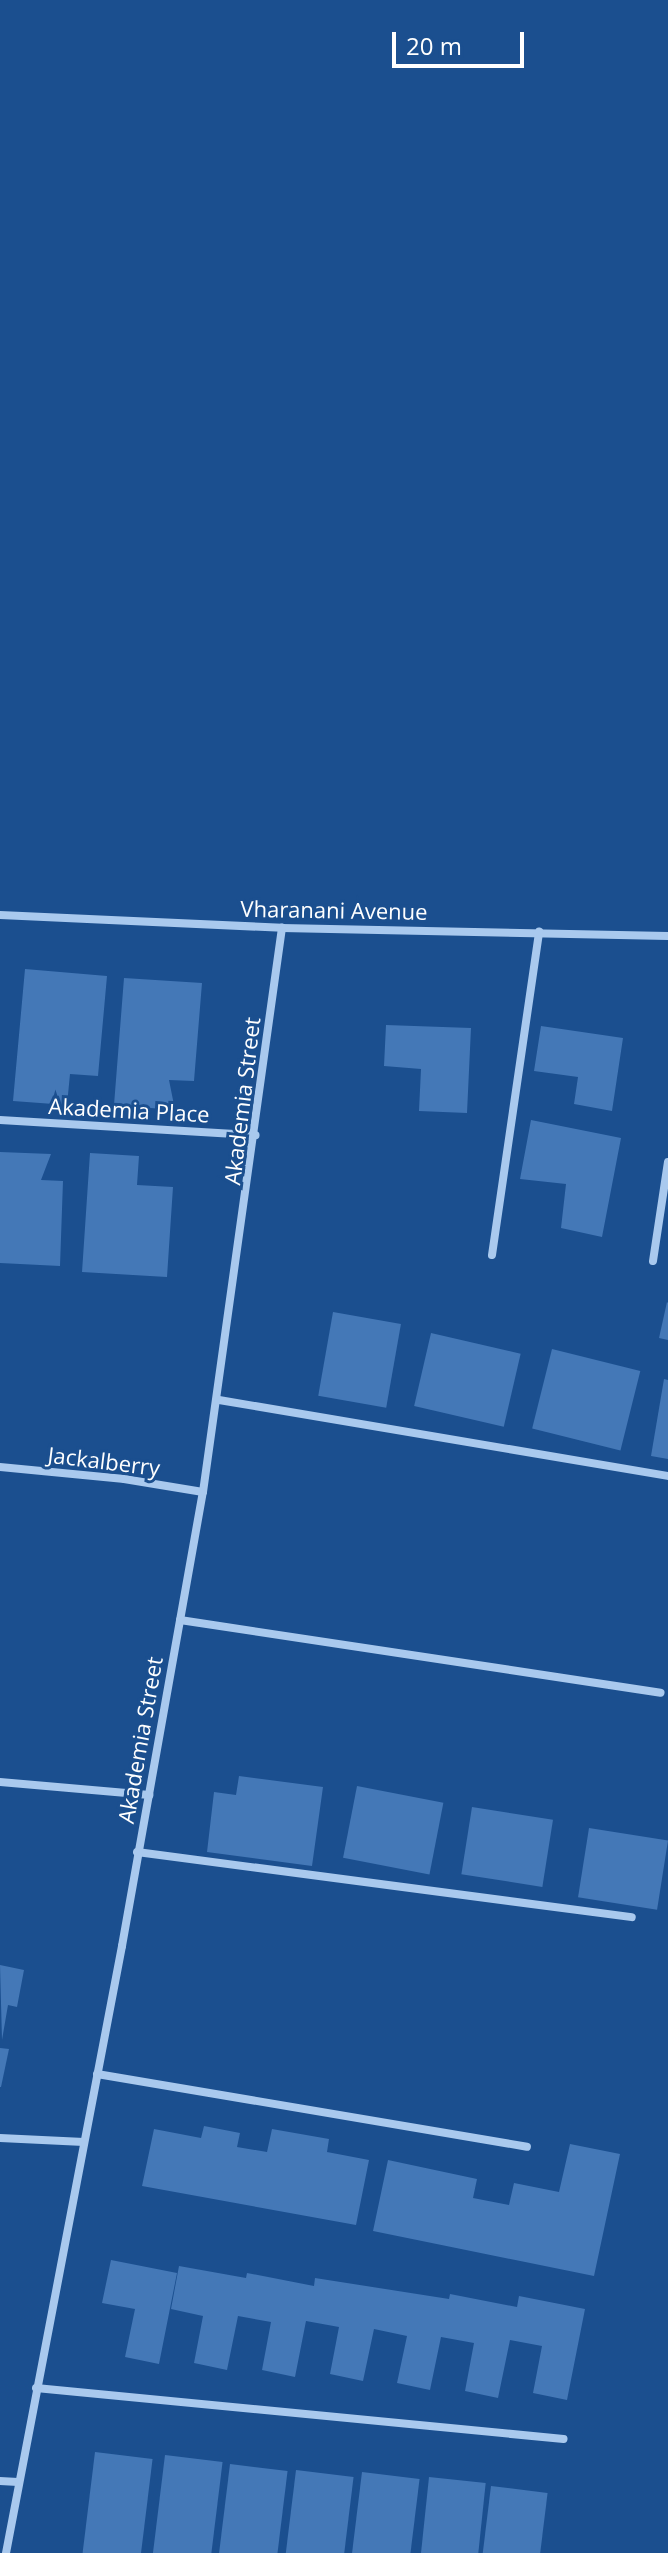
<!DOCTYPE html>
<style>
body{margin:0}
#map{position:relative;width:668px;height:2553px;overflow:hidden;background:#1b4f8f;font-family:"Open Sans",sans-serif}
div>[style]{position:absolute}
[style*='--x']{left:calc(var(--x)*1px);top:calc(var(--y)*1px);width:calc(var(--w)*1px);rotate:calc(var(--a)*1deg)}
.building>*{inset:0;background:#4478b7;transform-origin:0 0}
.street>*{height:8px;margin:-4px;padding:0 4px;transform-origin:4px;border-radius:4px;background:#a9c9ee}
span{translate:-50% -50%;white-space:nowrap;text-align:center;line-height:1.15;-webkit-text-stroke:6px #1b4f8f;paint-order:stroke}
.street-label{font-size:22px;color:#fff}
.scale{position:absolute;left:392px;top:32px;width:132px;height:36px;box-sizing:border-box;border:4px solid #fff;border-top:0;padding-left:10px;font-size:24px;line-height:28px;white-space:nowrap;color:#fff;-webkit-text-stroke:6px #1b4f8f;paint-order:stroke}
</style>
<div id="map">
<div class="building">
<div style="clip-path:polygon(25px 969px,107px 976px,98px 1076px,70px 1074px,67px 1105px,13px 1101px)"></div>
<div style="clip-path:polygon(124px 978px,202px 983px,194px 1081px,169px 1080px,175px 1110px,114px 1105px)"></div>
<div style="clip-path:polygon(386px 1025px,471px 1028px,467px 1113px,419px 1111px,421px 1069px,384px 1066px)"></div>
<div style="clip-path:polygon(541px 1026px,623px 1038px,612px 1111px,574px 1104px,578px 1077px,534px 1071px)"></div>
<div style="clip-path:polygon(531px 1120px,621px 1138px,602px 1237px,561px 1228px,566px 1184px,520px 1179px)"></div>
<div style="clip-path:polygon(0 1152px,51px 1154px,41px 1180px,63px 1181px,60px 1266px,0 1263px)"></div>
<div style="clip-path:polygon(90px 1153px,139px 1156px,137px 1185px,173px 1187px,167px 1277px,82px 1272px)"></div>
<div style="clip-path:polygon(667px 1302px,668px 1303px,668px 1340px,659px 1338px)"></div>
<div style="left:333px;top:1312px;width:69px;height:85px;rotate:10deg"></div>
<div style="left:431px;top:1333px;width:92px;height:75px;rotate:13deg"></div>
<div style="left:552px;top:1349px;width:91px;height:82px;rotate:14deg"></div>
<div style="clip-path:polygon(664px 1379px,668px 1380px,668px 1459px,651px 1456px)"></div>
<div style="clip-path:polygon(239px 1776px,323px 1787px,312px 1866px,207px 1852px,214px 1792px,236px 1795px)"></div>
<div style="left:357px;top:1786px;width:88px;height:73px;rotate:11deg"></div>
<div style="left:472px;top:1807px;width:82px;height:68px;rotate:9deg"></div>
<div style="left:589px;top:1828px;width:80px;height:70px;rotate:9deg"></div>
<div style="clip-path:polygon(0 1965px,24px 1970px,17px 2007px,8px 2005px,2px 2040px)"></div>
<div style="clip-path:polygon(0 2048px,9px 2049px,1px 2087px,0 2087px)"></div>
<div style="clip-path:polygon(204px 2126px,240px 2133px,237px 2147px,267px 2152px,272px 2129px,329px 2139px,327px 2152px,369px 2160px,356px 2225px,142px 2186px,154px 2129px,201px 2138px)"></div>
<div style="clip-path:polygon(570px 2144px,620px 2154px,594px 2276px,373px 2231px,388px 2160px,477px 2179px,473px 2198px,509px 2205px,514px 2183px,559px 2192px)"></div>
<div style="clip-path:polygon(111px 2260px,177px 2273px,159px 2364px,125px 2357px,135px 2309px,102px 2303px)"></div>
<div style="clip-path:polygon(179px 2266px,246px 2278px,247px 2273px,314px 2286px,315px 2278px,449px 2299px,450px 2294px,517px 2307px,519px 2296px,585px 2309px,567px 2400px,533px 2393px,542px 2346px,510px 2340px,498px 2398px,465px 2391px,474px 2343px,441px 2337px,430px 2390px,397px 2383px,407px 2336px,374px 2329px,363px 2381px,330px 2374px,339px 2327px,306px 2321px,295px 2377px,262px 2370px,271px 2322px,238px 2316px,227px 2370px,194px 2363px,203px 2316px,171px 2309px)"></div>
<div style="left:95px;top:2452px;width:58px;height:102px;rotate:7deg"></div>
<div style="left:165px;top:2455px;width:58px;height:99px;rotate:7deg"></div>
<div style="left:230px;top:2464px;width:58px;height:90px;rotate:7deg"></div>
<div style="left:296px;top:2470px;width:58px;height:84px;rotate:7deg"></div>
<div style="left:362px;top:2472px;width:58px;height:82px;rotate:7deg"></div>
<div style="left:429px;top:2477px;width:57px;height:77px;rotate:6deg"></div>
<div style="left:491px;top:2486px;width:57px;height:68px;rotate:7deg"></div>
</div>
<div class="street">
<div style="--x:0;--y:915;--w:282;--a:2.6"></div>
<div style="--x:282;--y:928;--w:386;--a:1.2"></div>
<div style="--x:0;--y:1120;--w:256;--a:3.4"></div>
<div style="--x:492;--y:1255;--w:327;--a:-81.7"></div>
<div style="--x:653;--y:1261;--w:100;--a:-81.4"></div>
<div style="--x:219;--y:1400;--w:455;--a:9.6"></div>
<div style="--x:0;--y:1467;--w:125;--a:5.5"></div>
<div style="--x:124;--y:1479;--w:80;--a:9.3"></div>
<div style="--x:180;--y:1620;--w:486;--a:8.6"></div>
<div style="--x:0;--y:1782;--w:150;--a:5"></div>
<div style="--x:137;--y:1852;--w:499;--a:7.5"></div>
<div style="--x:97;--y:2074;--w:436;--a:9.6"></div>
<div style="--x:0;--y:2138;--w:84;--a:2.7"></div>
<div style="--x:36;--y:2388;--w:530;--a:5.52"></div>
<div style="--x:0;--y:2481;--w:18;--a:3"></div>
<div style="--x:6;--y:2553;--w:618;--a:-79.18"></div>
<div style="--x:122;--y:1946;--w:461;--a:-79.9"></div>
<div style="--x:203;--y:1492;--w:570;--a:-82.03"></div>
</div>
<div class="street-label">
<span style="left:334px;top:910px;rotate:1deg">Vharanani Avenue</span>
<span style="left:242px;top:1101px;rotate:-83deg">Akademia Street</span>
<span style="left:129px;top:1110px;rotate:3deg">Akademia Place</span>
<span style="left:104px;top:1461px;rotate:7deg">Jackalberry</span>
<span style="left:140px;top:1740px;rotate:-80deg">Akademia Street</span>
</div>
<div class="scale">20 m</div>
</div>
